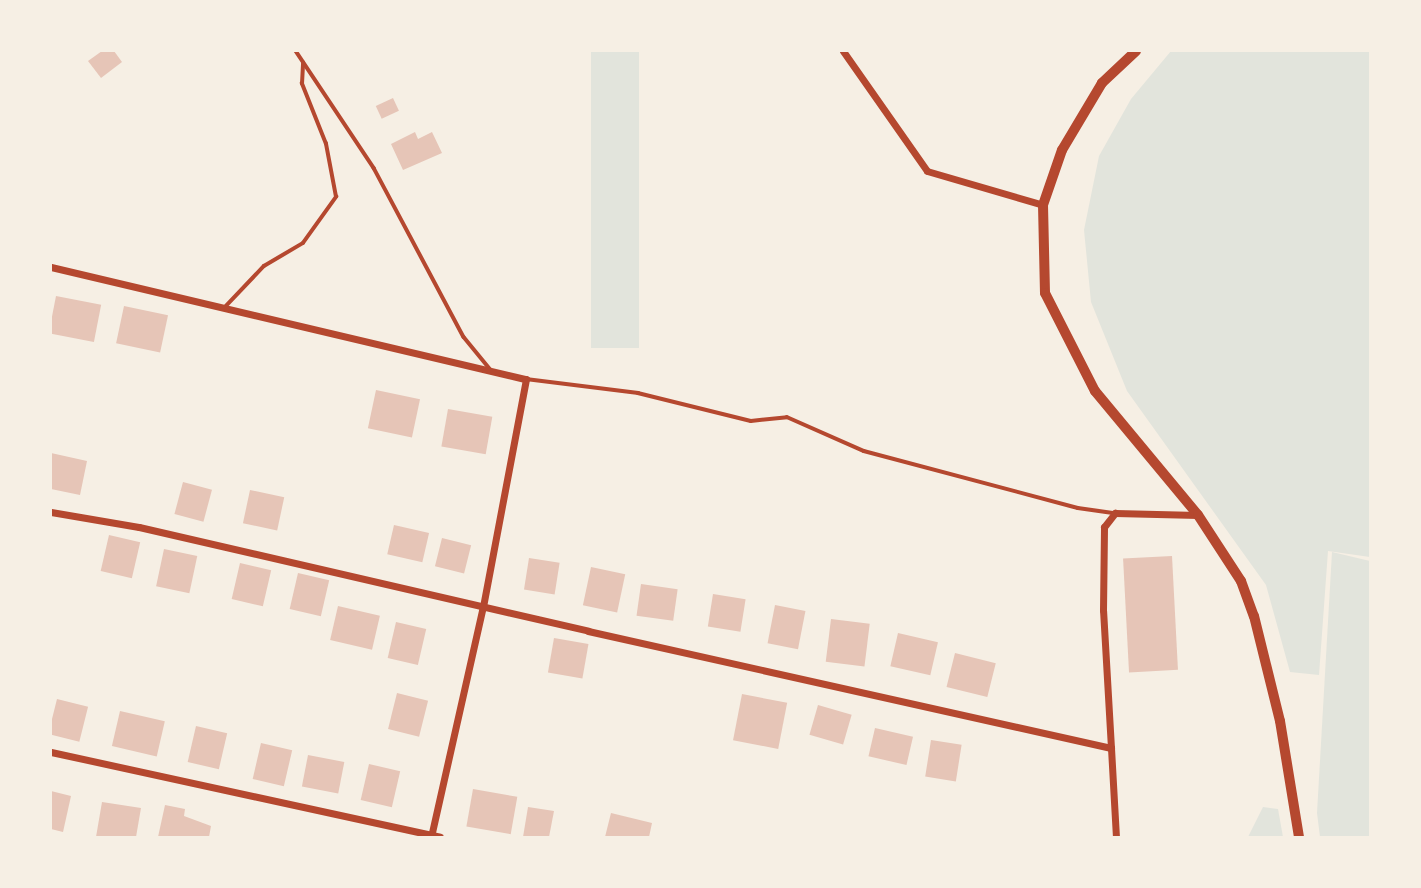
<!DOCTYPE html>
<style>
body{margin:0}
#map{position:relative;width:1421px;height:888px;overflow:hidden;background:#f6efe4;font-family:Manrope,sans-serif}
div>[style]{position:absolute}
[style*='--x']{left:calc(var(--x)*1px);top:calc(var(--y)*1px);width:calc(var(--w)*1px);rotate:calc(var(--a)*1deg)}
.green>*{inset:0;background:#e2e4dc;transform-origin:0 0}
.building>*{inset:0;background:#e6c5b7;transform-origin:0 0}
.service>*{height:3.5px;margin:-1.75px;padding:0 1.75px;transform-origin:1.75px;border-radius:1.75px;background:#b5482f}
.minor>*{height:7px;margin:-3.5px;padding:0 3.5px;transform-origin:3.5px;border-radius:3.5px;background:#b5482f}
.secondary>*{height:10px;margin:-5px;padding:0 5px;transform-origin:5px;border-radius:5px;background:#b5482f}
span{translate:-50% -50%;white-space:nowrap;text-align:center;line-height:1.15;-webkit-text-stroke:5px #f6efe4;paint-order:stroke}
.frame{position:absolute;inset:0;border:52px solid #f6efe4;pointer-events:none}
</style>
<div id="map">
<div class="green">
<div style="left:591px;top:51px;width:48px;height:297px"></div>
<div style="clip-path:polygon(1171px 51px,1370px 51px,1370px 557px,1328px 551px,1319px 675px,1290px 672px,1266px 585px,1127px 391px,1091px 302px,1084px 230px,1099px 156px,1131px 99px)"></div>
<div style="clip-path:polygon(1332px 552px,1370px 561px,1370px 837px,1320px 837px,1317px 813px)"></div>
<div style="clip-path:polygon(1263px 807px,1278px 809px,1283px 837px,1248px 837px)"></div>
</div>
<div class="building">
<div style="clip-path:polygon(102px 51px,114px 51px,122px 62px,101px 78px,88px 61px)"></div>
<div style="left:393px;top:98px;width:14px;height:19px;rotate:65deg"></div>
<div style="clip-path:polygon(415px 132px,418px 139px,432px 132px,442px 153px,403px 170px,391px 144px)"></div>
<div style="left:56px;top:296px;width:46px;height:38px;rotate:11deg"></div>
<div style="left:124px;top:306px;width:45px;height:38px;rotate:12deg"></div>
<div style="left:376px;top:390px;width:45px;height:39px;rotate:12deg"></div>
<div style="left:448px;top:409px;width:45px;height:38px;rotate:10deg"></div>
<div style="clip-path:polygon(51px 453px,87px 461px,80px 495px,51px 489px)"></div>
<div style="left:183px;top:482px;width:30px;height:33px;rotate:15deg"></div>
<div style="left:250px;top:490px;width:35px;height:34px;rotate:12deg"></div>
<div style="left:394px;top:525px;width:36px;height:30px;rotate:13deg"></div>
<div style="left:109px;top:535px;width:32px;height:37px;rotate:13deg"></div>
<div style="left:442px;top:538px;width:30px;height:29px;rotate:14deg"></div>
<div style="left:164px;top:549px;width:34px;height:38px;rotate:12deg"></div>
<div style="left:1172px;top:556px;width:114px;height:49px;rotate:87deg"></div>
<div style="left:529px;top:558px;width:31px;height:32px;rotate:9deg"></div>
<div style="left:240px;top:563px;width:32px;height:37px;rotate:13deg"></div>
<div style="left:591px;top:567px;width:35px;height:39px;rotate:12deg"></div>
<div style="left:298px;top:573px;width:32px;height:37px;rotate:13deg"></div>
<div style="left:641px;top:584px;width:37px;height:32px;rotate:8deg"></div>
<div style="left:713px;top:594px;width:33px;height:33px;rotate:9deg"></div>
<div style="left:775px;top:605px;width:31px;height:39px;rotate:11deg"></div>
<div style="left:338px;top:606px;width:43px;height:35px;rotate:13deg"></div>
<div style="left:831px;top:619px;width:39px;height:43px;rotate:7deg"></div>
<div style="left:396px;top:622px;width:31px;height:37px;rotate:13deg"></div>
<div style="left:898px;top:633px;width:41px;height:34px;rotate:13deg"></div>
<div style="left:554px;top:638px;width:35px;height:35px;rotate:10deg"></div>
<div style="left:955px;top:653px;width:42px;height:35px;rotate:14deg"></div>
<div style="left:397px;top:693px;width:32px;height:37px;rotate:14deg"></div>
<div style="left:742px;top:694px;width:46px;height:47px;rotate:11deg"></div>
<div style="left:57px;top:699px;width:32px;height:36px;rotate:14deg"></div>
<div style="left:818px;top:705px;width:35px;height:31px;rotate:16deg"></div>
<div style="left:120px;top:711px;width:46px;height:36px;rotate:13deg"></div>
<div style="left:196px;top:726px;width:32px;height:37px;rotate:13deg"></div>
<div style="left:875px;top:728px;width:39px;height:29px;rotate:13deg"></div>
<div style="left:931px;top:740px;width:31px;height:37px;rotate:9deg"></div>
<div style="left:261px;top:743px;width:32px;height:37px;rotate:13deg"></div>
<div style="left:308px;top:755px;width:37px;height:32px;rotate:11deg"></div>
<div style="left:369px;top:764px;width:32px;height:37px;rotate:13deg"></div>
<div style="left:473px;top:789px;width:45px;height:38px;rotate:10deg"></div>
<div style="clip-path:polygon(51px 791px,71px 796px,63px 832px,51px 829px)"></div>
<div style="clip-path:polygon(102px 802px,141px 808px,136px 837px,96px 837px)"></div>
<div style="clip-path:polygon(165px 805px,185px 809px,184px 816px,211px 826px,209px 837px,158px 837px)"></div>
<div style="clip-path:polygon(528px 807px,554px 811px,549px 837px,523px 837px)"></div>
<div style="clip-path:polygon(611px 813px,652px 823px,649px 837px,605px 837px)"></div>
</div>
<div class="service">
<div style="--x:296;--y:51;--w:141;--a:56.3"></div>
<div style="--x:374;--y:168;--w:191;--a:62"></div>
<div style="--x:464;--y:337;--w:41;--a:50.9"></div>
<div style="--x:226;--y:306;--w:55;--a:-46.5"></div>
<div style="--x:264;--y:266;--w:45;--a:-30.5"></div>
<div style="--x:303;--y:243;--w:57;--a:-54.3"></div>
<div style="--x:336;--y:197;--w:54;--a:-100.7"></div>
<div style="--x:326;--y:144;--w:65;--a:-111.8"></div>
<div style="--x:302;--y:84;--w:21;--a:-87"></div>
<div style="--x:526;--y:379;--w:113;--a:7.1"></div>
<div style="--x:638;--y:393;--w:116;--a:13.9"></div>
<div style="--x:751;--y:421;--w:36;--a:-6"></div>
<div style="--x:787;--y:417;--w:84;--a:23.8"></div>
<div style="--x:864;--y:451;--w:221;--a:14.9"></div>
<div style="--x:1078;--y:508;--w:35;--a:8"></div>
</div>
<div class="minor">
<div style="--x:843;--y:51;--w:146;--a:55"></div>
<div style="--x:927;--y:171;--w:121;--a:16.3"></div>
<div style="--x:51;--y:267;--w:488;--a:13.3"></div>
<div style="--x:526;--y:379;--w:231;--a:100.7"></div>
<div style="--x:483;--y:606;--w:237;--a:102.7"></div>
<div style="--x:51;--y:512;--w:89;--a:9.7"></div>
<div style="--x:139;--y:527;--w:461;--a:13"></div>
<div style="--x:588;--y:631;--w:536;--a:12.61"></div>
<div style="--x:1111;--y:748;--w:89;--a:86.8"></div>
<div style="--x:1111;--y:748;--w:138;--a:-93.3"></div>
<div style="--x:1103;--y:610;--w:83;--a:-89.3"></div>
<div style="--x:1104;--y:527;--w:18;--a:-52"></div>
<div style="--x:1115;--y:513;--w:83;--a:1.4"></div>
<div style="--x:51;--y:752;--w:398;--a:12.3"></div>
</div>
<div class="secondary">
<div style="--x:1136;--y:51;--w:47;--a:136.7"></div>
<div style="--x:1102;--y:83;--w:78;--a:120.8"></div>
<div style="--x:1062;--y:150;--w:58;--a:109.1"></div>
<div style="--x:1043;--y:205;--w:88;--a:88.7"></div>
<div style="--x:1045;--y:293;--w:110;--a:63"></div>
<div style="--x:1095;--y:391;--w:161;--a:50.3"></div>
<div style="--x:1198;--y:515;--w:79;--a:56.9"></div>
<div style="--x:1241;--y:581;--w:37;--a:70"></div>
<div style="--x:1254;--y:616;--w:108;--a:76.1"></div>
<div style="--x:1280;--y:721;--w:118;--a:80.7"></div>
</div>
<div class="frame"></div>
</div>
